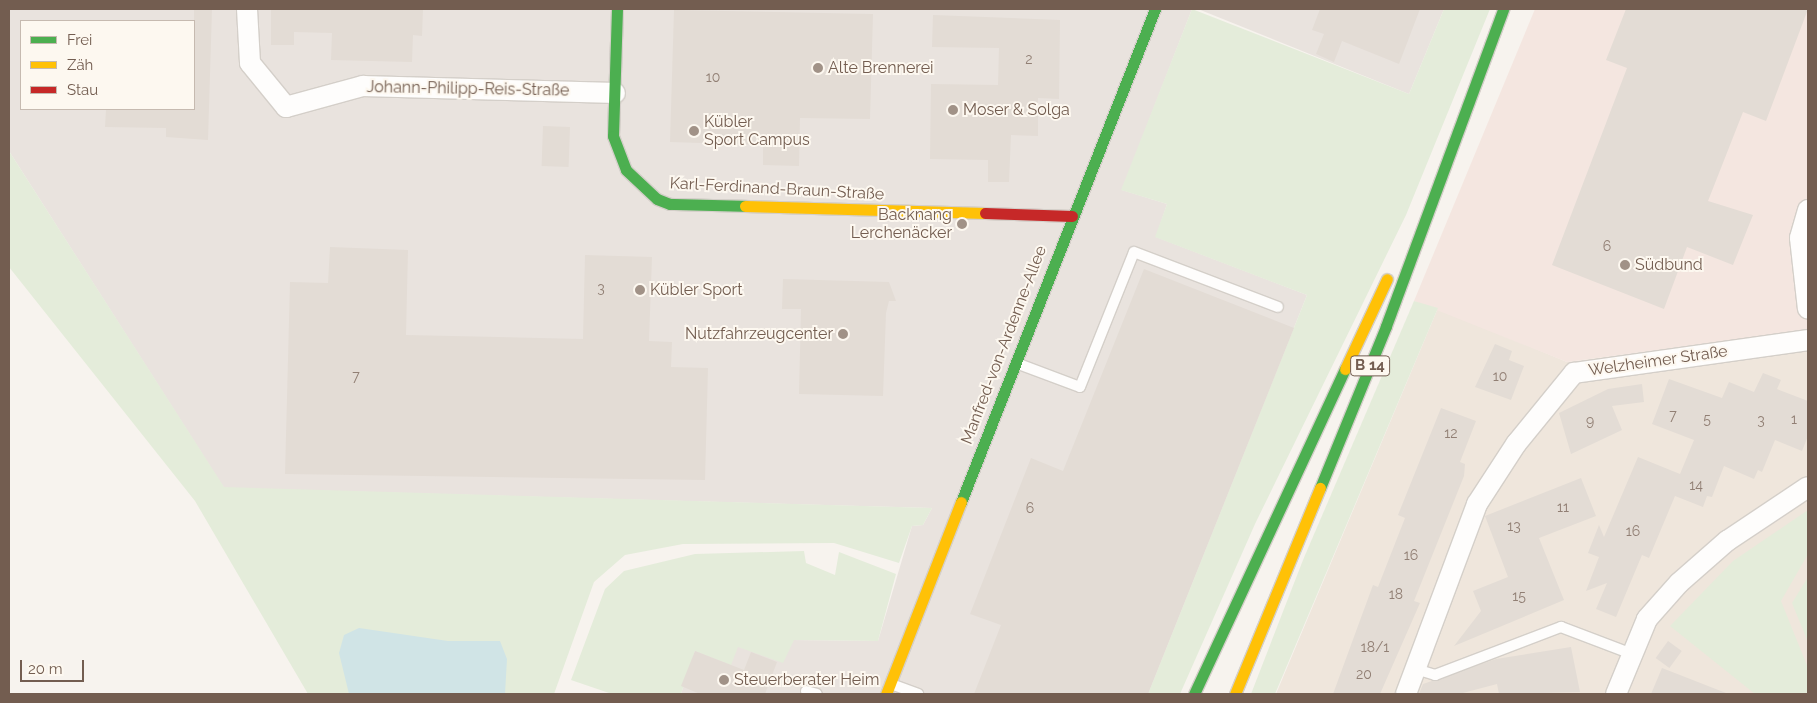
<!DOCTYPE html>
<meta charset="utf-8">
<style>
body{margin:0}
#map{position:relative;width:1817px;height:703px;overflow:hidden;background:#f7f3ee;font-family:Raleway,sans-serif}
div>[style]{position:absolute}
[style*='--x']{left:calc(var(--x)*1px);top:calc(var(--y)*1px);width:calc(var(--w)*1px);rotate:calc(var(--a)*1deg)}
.residential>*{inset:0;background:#efe6dc}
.commercial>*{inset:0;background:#f4e6e0}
.industrial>*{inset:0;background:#e9e3de}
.green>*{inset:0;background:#e4ecda}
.water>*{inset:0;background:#d0e4e6}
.building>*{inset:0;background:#e3dcd5;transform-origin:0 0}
.roads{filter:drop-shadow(1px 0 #d4cfc9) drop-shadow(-1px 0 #d4cfc9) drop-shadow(0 1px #d4cfc9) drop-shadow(0 -1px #d4cfc9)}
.lane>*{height:10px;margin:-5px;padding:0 5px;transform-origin:5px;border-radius:5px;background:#fefdfc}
.street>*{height:20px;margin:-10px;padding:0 10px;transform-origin:10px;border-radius:10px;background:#fefdfc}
.fast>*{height:11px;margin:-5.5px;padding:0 5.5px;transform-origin:5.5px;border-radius:5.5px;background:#4caf50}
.slow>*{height:11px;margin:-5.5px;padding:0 5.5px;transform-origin:5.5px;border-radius:5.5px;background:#ffc107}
.jam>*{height:11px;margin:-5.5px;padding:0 5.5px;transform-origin:5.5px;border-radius:5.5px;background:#c62828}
.dots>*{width:14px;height:14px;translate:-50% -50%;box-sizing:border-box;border:2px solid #fdf8f0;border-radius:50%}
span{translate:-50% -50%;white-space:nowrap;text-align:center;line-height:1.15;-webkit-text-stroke:4px #fdf8f0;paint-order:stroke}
.number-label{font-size:14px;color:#917f74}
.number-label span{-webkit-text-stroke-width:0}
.shield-label span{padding:1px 4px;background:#fdf8f0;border:1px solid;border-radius:4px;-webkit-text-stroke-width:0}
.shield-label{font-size:15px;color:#735d50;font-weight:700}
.poi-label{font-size:16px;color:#735d50}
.left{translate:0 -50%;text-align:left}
.right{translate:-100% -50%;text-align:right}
.street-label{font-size:16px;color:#735d50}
.frame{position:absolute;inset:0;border:10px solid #735d50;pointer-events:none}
.legend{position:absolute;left:20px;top:20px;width:175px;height:90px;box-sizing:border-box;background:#fdf8f0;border:1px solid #c6bab0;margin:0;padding:6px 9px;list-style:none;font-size:15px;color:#735d50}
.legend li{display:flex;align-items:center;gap:10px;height:25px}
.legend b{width:25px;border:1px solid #c6bab0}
.scale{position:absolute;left:20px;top:660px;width:64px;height:22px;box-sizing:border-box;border:2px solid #735d50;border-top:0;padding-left:6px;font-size:15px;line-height:18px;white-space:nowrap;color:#735d50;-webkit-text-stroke:4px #fdf8f0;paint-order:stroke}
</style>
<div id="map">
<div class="residential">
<div style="clip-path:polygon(1438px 308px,1567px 362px,1808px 330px,1808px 694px,1276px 694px)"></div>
</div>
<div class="commercial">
<div style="clip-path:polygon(1535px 9px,1808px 9px,1808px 330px,1567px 362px,1414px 301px)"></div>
</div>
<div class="industrial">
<div style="clip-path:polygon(evenodd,9px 9px,1192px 9px,1122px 190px,1167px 204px,1156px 237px,1307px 295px,1148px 694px,681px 694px,695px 651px,793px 640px,878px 641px,912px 526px,923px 525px,932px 508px,224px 488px,9px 151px,9px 9px,21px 21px,194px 21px,194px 109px,21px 109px,21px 21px)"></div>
<div style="clip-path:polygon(1198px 9px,1444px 9px,1409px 94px)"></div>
</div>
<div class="green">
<div style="clip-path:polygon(1192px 9px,1409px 94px,1444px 9px,1490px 9px,1406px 215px,1255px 524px,1180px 694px,1148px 694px,1307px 295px,1155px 237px,1167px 204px,1121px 190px)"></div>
<div style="clip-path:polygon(9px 151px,224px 487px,932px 508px,923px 525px,912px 526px,899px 563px,834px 543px,683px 544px,625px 555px,594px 582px,554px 694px,308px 694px,195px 501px,9px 267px)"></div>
<div style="clip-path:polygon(1414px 301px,1438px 308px,1275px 694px,1251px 694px,1303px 560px)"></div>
<div style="clip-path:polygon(1808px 510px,1808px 554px,1781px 601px,1808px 668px,1808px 694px,1755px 694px,1670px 626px,1733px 561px)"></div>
<div style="clip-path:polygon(804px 551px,806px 563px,835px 575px,839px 552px,896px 574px,878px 641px,794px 640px,783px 663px,738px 647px,731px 665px,695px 651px,681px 694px,612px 694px,571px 680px,605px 589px,624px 571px,695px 554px)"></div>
<div style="clip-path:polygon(1808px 577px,1808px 642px,1792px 603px)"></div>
</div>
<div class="water">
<div style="clip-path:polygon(359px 628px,448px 641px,500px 641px,507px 659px,505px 694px,349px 694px,339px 653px,344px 635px)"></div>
</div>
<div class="building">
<div style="clip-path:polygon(194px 9px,212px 9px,208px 140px,166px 137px,166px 128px,105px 127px,106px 109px,194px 109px)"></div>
<div style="clip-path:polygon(271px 9px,423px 9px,422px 36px,413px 35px,412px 62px,331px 60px,332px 33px,294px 32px,294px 45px,271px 45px)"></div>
<div style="clip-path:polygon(1320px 9px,1420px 9px,1399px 64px,1342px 41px,1334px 62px,1316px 54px,1324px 34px,1312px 30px)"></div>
<div style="clip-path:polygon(1626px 9px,1808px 9px,1766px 121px,1743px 112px,1708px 201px,1753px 215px,1733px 265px,1687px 247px,1664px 309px,1552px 265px,1627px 68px,1606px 60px)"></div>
<div style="clip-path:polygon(674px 10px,873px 14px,870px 119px,800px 118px,799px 166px,763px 165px,763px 145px,670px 142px)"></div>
<div style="clip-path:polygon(933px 15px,1060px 20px,1059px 99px,1038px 98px,1038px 136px,1011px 135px,1009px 182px,988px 182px,988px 160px,930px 159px,931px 84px,998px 85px,999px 48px,932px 47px)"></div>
<div style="left:543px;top:126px;width:27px;height:40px;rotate:2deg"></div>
<div style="clip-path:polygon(330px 247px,408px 250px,406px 335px,583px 339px,585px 255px,652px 257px,649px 341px,672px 342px,671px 367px,708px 368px,705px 480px,285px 474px,290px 282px,328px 283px)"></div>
<div style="clip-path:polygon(1144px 269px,1294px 328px,1148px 694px,974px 694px,1001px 625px,970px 614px,1031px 458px,1063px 471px)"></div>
<div style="clip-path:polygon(783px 279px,889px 282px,896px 301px,889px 301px,886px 313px,883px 396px,799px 394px,801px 309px,782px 309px)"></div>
<div style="clip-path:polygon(1495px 344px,1512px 351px,1509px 360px,1524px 366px,1511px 400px,1475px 387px)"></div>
<div style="clip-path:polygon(1763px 373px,1781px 380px,1777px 389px,1808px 401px,1808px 436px,1802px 451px,1775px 440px,1762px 472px,1758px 470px,1754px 479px,1724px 466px,1712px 497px,1707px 496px,1703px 507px,1675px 496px,1649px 558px,1642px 555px,1616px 617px,1596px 609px,1607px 583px,1586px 591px,1599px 557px,1588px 553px,1599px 525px,1604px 537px,1638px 457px,1680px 474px,1694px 440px,1652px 424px,1669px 379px,1722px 398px,1729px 382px,1754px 392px)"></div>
<div style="clip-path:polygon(1642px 384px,1644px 402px,1612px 406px,1622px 430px,1571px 454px,1559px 413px,1608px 389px)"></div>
<div style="clip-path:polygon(1441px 408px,1476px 421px,1460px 462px,1465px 464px,1464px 476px,1414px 601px,1420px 603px,1380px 694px,1333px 694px,1373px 585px,1378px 587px,1405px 518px,1398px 515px)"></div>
<div style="clip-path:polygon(1581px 478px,1596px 516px,1539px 538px,1564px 600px,1454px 646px,1481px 611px,1473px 591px,1508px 577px,1485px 516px)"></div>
<div style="left:1668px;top:641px;width:17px;height:21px;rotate:36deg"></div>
<div style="clip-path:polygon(1571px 647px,1580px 692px,1499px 694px,1497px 684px,1459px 694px,1419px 694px,1423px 684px,1496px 659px)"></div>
<div style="clip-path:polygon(695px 651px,744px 670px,751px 652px,777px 662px,765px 694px,700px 694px,681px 686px)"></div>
<div style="clip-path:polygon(1662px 668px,1726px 693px,1726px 694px,1651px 694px)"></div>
</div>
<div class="roads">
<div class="lane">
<div style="--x:1016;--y:363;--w:68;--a:20.6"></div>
<div style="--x:1080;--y:387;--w:145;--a:-68.2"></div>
<div style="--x:1134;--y:252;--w:154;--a:20.9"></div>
<div style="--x:1419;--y:670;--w:17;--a:17"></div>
<div style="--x:1435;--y:675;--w:135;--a:-20.9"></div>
<div style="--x:1561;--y:627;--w:76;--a:20.8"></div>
<div style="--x:891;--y:684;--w:29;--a:20"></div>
<div style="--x:806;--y:691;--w:11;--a:15"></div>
</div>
<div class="street">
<div style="--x:247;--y:9;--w:54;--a:86.8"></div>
<div style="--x:250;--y:63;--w:57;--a:50.7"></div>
<div style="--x:286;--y:107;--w:80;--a:-15.3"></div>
<div style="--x:363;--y:86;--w:252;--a:1.6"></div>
<div style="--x:1808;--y:210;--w:29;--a:106"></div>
<div style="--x:1800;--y:238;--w:71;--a:83.6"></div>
<div style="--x:1406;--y:694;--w:203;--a:-69.5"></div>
<div style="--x:1477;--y:504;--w:72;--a:-57"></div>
<div style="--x:1516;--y:444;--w:92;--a:-50.8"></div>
<div style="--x:1574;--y:373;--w:236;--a:-8"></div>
<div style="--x:1616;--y:694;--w:81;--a:-67.5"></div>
<div style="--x:1647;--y:619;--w:48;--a:-48.4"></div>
<div style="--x:1679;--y:583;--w:64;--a:-41.2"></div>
<div style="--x:1727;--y:541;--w:97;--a:-33.7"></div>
</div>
<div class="fast">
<div style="--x:617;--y:9;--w:127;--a:91.8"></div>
<div style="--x:613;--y:136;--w:36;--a:69"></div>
<div style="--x:626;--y:170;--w:42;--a:43.1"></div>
<div style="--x:657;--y:199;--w:14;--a:21"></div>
<div style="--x:670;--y:204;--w:75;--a:1.5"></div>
<div style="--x:1320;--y:488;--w:175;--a:-67.8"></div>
<div style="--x:1386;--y:326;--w:338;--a:-69.7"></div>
<div style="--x:961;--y:502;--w:530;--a:-68.52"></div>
<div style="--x:1194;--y:694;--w:358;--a:-65.1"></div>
</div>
<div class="slow">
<div style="--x:745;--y:206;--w:240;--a:1.7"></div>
<div style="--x:1345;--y:369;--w:99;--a:-65"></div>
<div style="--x:886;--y:694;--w:206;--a:-68.7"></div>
<div style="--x:1235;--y:694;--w:223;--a:-67.6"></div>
</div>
<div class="jam">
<div style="--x:985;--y:213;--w:87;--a:2"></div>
</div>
</div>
<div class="dots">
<div style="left:818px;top:68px;background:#a19287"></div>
<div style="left:953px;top:110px;background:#a19287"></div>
<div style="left:694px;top:131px;background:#a19287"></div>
<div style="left:962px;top:224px;background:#a19287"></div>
<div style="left:1625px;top:265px;background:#a19287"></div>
<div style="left:640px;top:290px;background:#a19287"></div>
<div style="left:843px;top:334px;background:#a19287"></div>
<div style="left:724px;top:680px;background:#a19287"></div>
</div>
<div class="number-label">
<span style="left:1029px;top:59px">2</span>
<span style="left:713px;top:77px">10</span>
<span style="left:1607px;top:246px">6</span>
<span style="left:601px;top:288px">3</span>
<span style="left:356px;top:376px">7</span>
<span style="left:1500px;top:376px">10</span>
<span style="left:1673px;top:415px">7</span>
<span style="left:1707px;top:419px">5</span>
<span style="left:1794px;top:419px">1</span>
<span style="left:1761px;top:420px">3</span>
<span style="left:1590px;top:421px">9</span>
<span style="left:1451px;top:433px">12</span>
<span style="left:1696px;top:485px">14</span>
<span style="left:1563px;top:507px">11</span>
<span style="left:1030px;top:508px">6</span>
<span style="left:1514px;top:526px">13</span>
<span style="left:1633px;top:531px">16</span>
<span style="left:1411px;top:555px">16</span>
<span style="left:1396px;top:594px">18</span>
<span style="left:1519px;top:596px">15</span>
<span style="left:1375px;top:647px">18/1</span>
<span style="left:1364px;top:674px">20</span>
</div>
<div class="shield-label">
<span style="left:1370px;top:366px">B 14</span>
</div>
<div class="poi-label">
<span class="left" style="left:828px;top:68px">Alte Brennerei</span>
<span class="left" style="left:963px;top:110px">Moser &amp; Solga</span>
<span class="left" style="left:704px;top:131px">Kübler<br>Sport Campus</span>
<span class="right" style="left:952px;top:224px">Backnang<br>Lerchenäcker</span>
<span class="left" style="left:1635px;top:265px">Südbund</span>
<span class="left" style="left:650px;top:290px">Kübler Sport</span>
<span class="right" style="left:833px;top:334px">Nutzfahrzeugcenter</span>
<span class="left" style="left:734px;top:680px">Steuerberater Heim</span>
</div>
<div class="street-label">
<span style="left:468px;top:89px;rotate:1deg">Johann-Philipp-Reis-Straße</span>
<span style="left:777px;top:189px;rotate:3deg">Karl-Ferdinand-Braun-Straße</span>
<span style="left:1004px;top:345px;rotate:-69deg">Manfred-von-Ardenne-Allee</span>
<span style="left:1658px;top:361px;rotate:-8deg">Welzheimer Straße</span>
</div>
<div class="frame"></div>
<ul class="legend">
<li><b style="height:6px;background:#4caf50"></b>Frei</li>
<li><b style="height:6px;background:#ffc107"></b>Zäh</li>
<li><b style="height:6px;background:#c62828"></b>Stau</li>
</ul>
<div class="scale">20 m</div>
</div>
